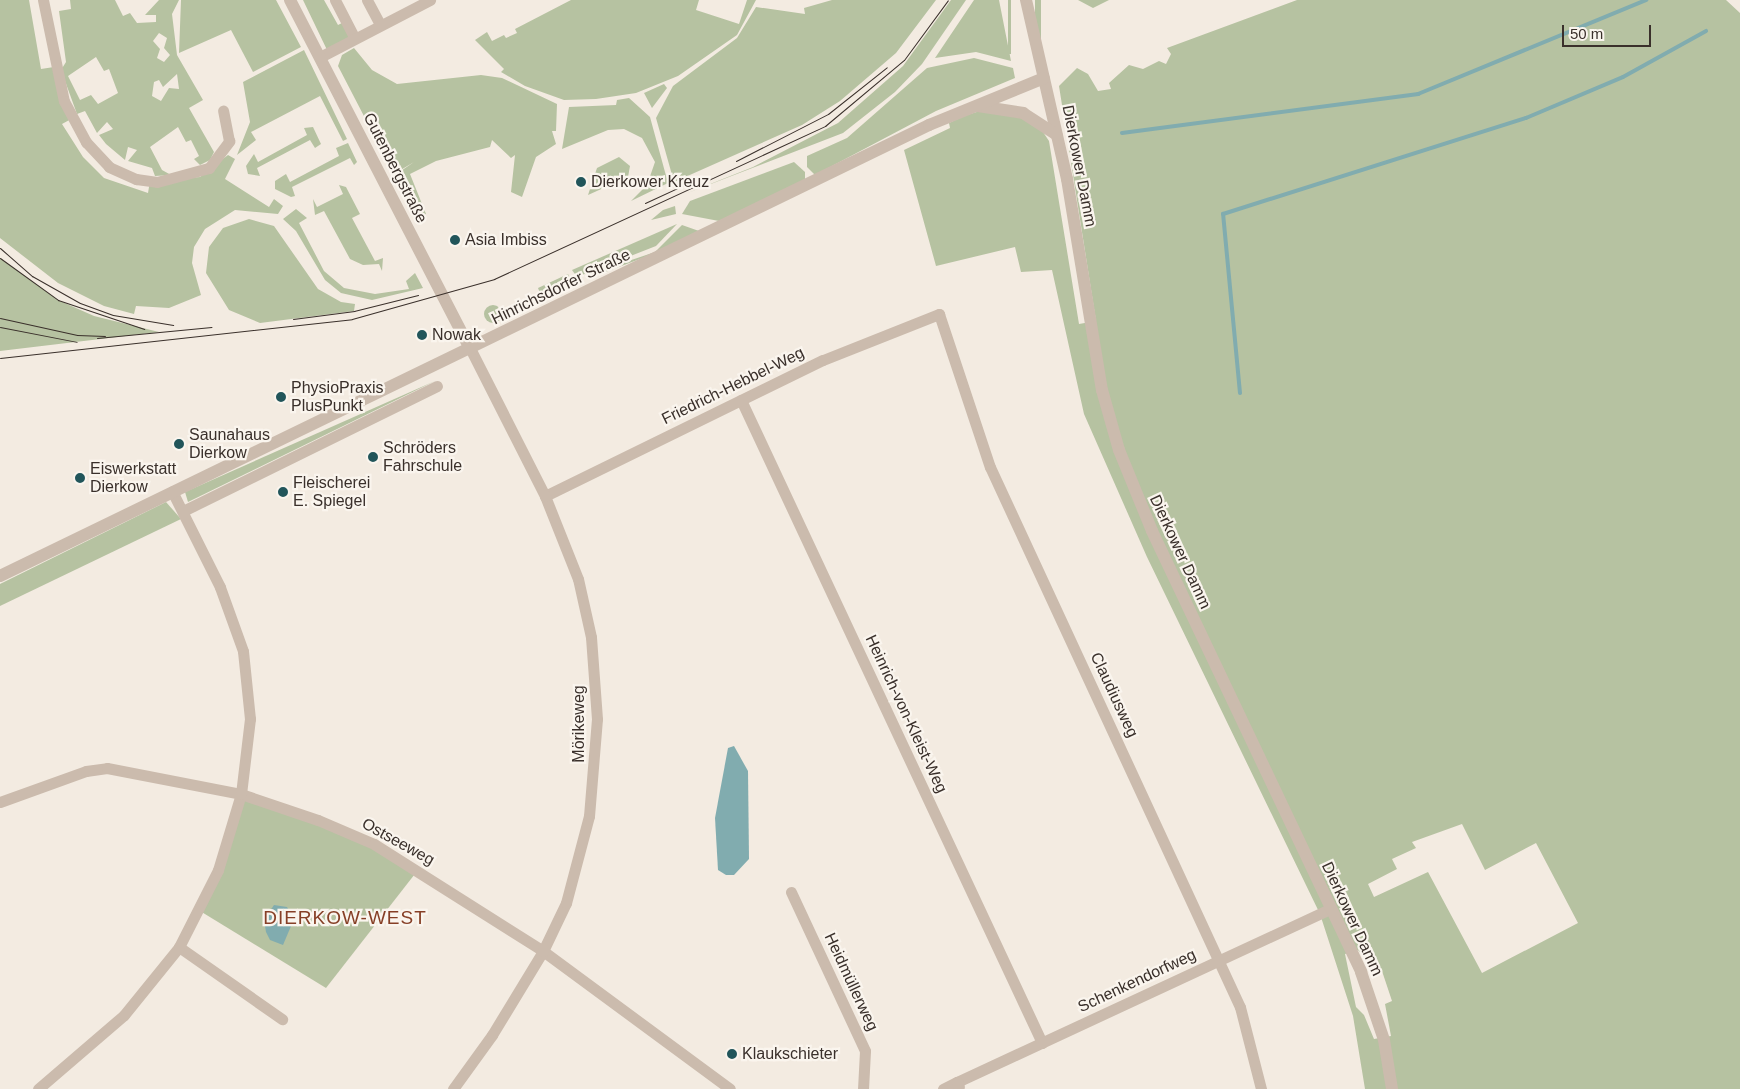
<!DOCTYPE html>
<meta charset="utf-8">
<style>
body{margin:0}
#map{position:relative;width:1740px;height:1089px;overflow:hidden;background:#f3ebe1;font-family:Helvetica,sans-serif}
div>[style]{position:absolute}
[style*='--x']{left:calc(var(--x)*1px);top:calc(var(--y)*1px);width:calc(var(--w)*1px);rotate:calc(var(--a)*1deg)}
.green>*{inset:0;background:#b6c2a1;transform-origin:0 0}
.round{border-radius:50%}
.water>*{inset:0;background:#81acaf}
.stream>*{height:4px;margin:-2px;padding:0 2px;transform-origin:2px;border-radius:2px;background:#81acaf}
.minor>*{height:11px;margin:-5.5px;padding:0 5.5px;transform-origin:5.5px;border-radius:5.5px;background:#cbbbad}
.tertiary>*{height:12px;margin:-6px;padding:0 6px;transform-origin:6px;border-radius:6px;background:#cbbbad}
.tram>*{height:1px;margin:-0.5px;padding:0 0.5px;transform-origin:0.5px;border-radius:0.5px;background:#3a302b}
.dots>*{width:14px;height:14px;translate:-50% -50%;box-sizing:border-box;border:2px solid #faf5ee;border-radius:50%}
span{translate:-50% -50%;white-space:nowrap;text-align:center;line-height:1.15;-webkit-text-stroke:4.5px #faf5ee;paint-order:stroke}
.street-label{font-size:16px;color:#3a302b}
.poi-label{font-size:16px;color:#3a302b}
.left{translate:0 -50%;text-align:left}
.quarter-label{font-size:19px;color:#863f26;letter-spacing:1px}
.scale{position:absolute;left:1562px;top:25px;width:89px;height:22px;box-sizing:border-box;border:2px solid #3a302b;border-top:0;padding-left:6px;font-size:15px;line-height:18px;white-space:nowrap;color:#3a302b;-webkit-text-stroke:4px #faf5ee;paint-order:stroke}
</style>
<div id="map">
<div class="green">
<div style="clip-path:polygon(0 0,29px 0,41px 69px,54px 67px,73px 118px,62px 124px,83px 157px,104px 178px,148px 193px,150px 181px,200px 177px,228px 155px,235px 159px,225px 179px,269px 207px,274px 199px,283px 206px,278px 214px,235px 210px,205px 229px,194px 247px,192px 263px,201px 295px,169px 308px,136px 306px,134px 314px,104px 306px,58px 283px,0 238px)"></div>
<div style="clip-path:polygon(evenodd,70px 0,115px 0,123px 16px,130px 13px,137px 23px,156px 22px,156px 15px,145px 15px,159px 0,179px 0,172px 14px,177px 55px,203px 100px,189px 108px,214px 152px,210px 160px,200px 165px,194px 159px,199px 156px,191px 140px,186px 142px,178px 127px,150px 147px,162px 170px,171px 175px,155px 176px,152px 168px,128px 161px,137px 150px,128px 147px,125px 160px,106px 144px,99px 135px,113px 129px,107px 122px,97px 133px,85px 111px,77px 114px,61px 70px,66px 62px,59px 11px,71px 9px,70px 0,159px 33px,167px 38px,164px 48px,170px 55px,164px 62px,157px 58px,160px 49px,153px 41px,159px 33px,70px 0,96px 57px,104px 71px,109px 69px,118px 93px,98px 104px,91px 95px,80px 100px,68px 76px,96px 57px,70px 0,177px 74px,179px 89px,169px 88px,161px 101px,152px 96px,154px 82px,159px 80px,163px 87px,177px 74px)"></div>
<div style="clip-path:polygon(181px 0,276px 0,301px 47px,253px 72px,231px 30px,179px 53px)"></div>
<div style="clip-path:polygon(303px 0,324px 0,338px 25px,346px 21px,354px 37px,328px 52px)"></div>
<div style="clip-path:polygon(571px 0,699px 0,696px 10px,739px 24px,747px 0,756px 0,737px 35px,678px 76px,636px 93px,596px 99px,564px 100px,525px 86px,501px 72px,504px 69px,475px 40px,487px 32px,492px 41px,504px 35px,506px 38px,517px 33px,515px 29px)"></div>
<div style="clip-path:polygon(832px 0,936px 0,896px 53px,840px 101px,802px 125px,674px 182px,656px 118px,673px 86px,737px 38px,756px 7px,805px 14px,804px 8px)"></div>
<div style="clip-path:polygon(951px 0,966px 0,922px 64px,895px 92px,843px 133px,685px 194px,753px 167px,838px 123px,903px 66px)"></div>
<div style="clip-path:polygon(974px 0,999px 0,1011px 61px,976px 52px,935px 58px)"></div>
<div style="left:1008px;top:0;width:3px;height:54px"></div>
<div style="left:1035px;top:0;width:6px;height:48px"></div>
<div style="clip-path:polygon(1078px 0,1109px 0,1093px 8px)"></div>
<div style="clip-path:polygon(evenodd,1297px 0,1726px 0,1740px 13px,1740px 1089px,1365px 1089px,1353px 1016px,1320px 914px,1147px 557px,1084px 414px,1052px 270px,1021px 272px,1015px 247px,936px 266px,904px 150px,950px 128px,949px 123px,964px 116px,986px 109px,1015px 112px,1041px 129px,1049px 141px,1079px 324px,1096px 321px,1059px 86px,1077px 68px,1088px 74px,1098px 91px,1111px 89px,1109px 83px,1129px 65px,1143px 69px,1159px 61px,1166px 64px,1171px 54px,1167px 48px,1297px 0,1462px 824px,1485px 870px,1536px 843px,1578px 923px,1482px 973px,1428px 872px,1374px 897px,1368px 884px,1397px 869px,1392px 859px,1416px 848px,1412px 842px,1462px 824px,1297px 0,1358px 950px,1374px 970px,1381px 968px,1392px 1001px,1385px 1004px,1391px 1036px,1374px 1039px,1364px 1015px,1356px 1007px,1345px 954px,1358px 950px)"></div>
<div style="clip-path:polygon(354px 48px,372px 70px,397px 84px,481px 75px,502px 78px,557px 104px,556px 131px,552px 131px,556px 144px,536px 157px,522px 197px,511px 192px,515px 155px,511px 158px,492px 140px,490px 147px,436px 161px,410px 174px,426px 214px,417px 219px,395px 175px,414px 162px,394px 174px,338px 66px,342px 55px)"></div>
<div style="clip-path:polygon(304px 50px,347px 139px,343px 141px,320px 96px,251px 132px,256px 140px,237px 155px,250px 122px,243px 82px)"></div>
<div style="clip-path:polygon(974px 58px,1013px 68px,1015px 78px,936px 111px,815px 175px,807px 167px,807px 156px,847px 138px,927px 68px)"></div>
<div style="clip-path:polygon(664px 84px,667px 88px,652px 108px,644px 93px)"></div>
<div style="clip-path:polygon(629px 98px,650px 117px,668px 183px,631px 201px,647px 185px,655px 162px,642px 138px,624px 129px,608px 130px,562px 149px,569px 107px,616px 105px,617px 100px)"></div>
<div style="clip-path:polygon(313px 127px,321px 144px,315px 148px,310px 140px,257px 168px,260px 176px,248px 174px,246px 166px,254px 154px,258px 162px,307px 135px,304px 128px)"></div>
<div style="clip-path:polygon(348px 143px,357px 162px,354px 165px,350px 158px,292px 187px,295px 196px,291px 197px,275px 189px,275px 181px,286px 174px,290px 182px,339px 156px,336px 148px)"></div>
<div style="clip-path:polygon(619px 157px,630px 166px,628px 177px,588px 195px,597px 168px)"></div>
<div style="clip-path:polygon(794px 162px,805px 172px,805px 180px,719px 221px,682px 214px,690px 201px)"></div>
<div style="clip-path:polygon(339px 185px,346px 187px,360px 214px,352px 218px,375px 261px,383px 258px,382px 271px,379px 264px,363px 265px,350px 259px,324px 211px,315px 215px,313px 199px,317px 207px,343px 194px)"></div>
<div style="clip-path:polygon(675px 206px,676px 214px,651px 220px,663px 210px)"></div>
<div style="clip-path:polygon(296px 209px,307px 218px,299px 223px,324px 271px,344px 288px,375px 294px,409px 289px,406px 281px,415px 273px,423px 288px,372px 300px,341px 293px,325px 280px,296px 231px,283px 219px)"></div>
<div style="clip-path:polygon(249px 219px,274px 226px,318px 289px,341px 302px,355px 304px,354px 311px,260px 323px,229px 310px,206px 273px,209px 247px,223px 228px)"></div>
<div style="clip-path:polygon(677px 224px,656px 246px,577px 277px,572px 270px)"></div>
<div style="clip-path:polygon(682px 225px,699px 231px,656px 253px,600px 274px,593px 273px,655px 252px)"></div>
<div style="clip-path:polygon(0 258px,58px 300px,94px 316px,159px 332px,0 351px)"></div>
<div style="clip-path:polygon(568px 274px,571px 280px,542px 298px,538px 288px)"></div>
<div class="round" style="left:484px;top:305px;width:18px;height:18px"></div>
<div style="clip-path:polygon(435px 381px,188px 502px,185px 492px)"></div>
<div style="clip-path:polygon(166px 502px,181px 519px,0 606px,0 584px)"></div>
<div style="clip-path:polygon(241px 794px,318px 820px,418px 870px,326px 988px,200px 911px)"></div>
</div>
<div class="water">
<div style="clip-path:polygon(734px 746px,748px 771px,749px 859px,734px 875px,726px 875px,718px 870px,715px 818px,728px 748px)"></div>
<div style="clip-path:polygon(274px 905px,287px 907px,294px 919px,283px 945px,270px 940px,266px 932px,264px 920px)"></div>
</div>
<div class="stream">
<div style="--x:1122;--y:133;--w:299;--a:-7.5"></div>
<div style="--x:1418;--y:94;--w:247;--a:-22.4"></div>
<div style="--x:1240;--y:393;--w:180;--a:-95.4"></div>
<div style="--x:1223;--y:214;--w:318;--a:-17.6"></div>
<div style="--x:1526;--y:118;--w:105;--a:-22.9"></div>
<div style="--x:1623;--y:77;--w:95;--a:-29"></div>
</div>
<div class="minor">
<div style="--x:43;--y:0;--w:103;--a:78.3"></div>
<div style="--x:64;--y:101;--w:47;--a:61.8"></div>
<div style="--x:86;--y:142;--w:34;--a:47"></div>
<div style="--x:109;--y:167;--w:30;--a:24"></div>
<div style="--x:136;--y:179;--w:21;--a:8"></div>
<div style="--x:157;--y:182;--w:54;--a:-15.1"></div>
<div style="--x:209;--y:168;--w:34;--a:-53"></div>
<div style="--x:229;--y:141;--w:31;--a:-101"></div>
<div style="--x:335;--y:0;--w:42;--a:62.8"></div>
<div style="--x:367;--y:0;--w:26;--a:62"></div>
<div style="--x:320;--y:57;--w:124;--a:-27.4"></div>
<div style="--x:741;--y:400;--w:710;--a:64.91"></div>
<div style="--x:545;--y:496;--w:309;--a:-26.1"></div>
<div style="--x:823;--y:360;--w:125;--a:-21.6"></div>
<div style="--x:939;--y:314;--w:161;--a:71.6"></div>
<div style="--x:990;--y:467;--w:595;--a:65.16"></div>
<div style="--x:1240;--y:1007;--w:85;--a:75.6"></div>
<div style="--x:183;--y:511;--w:283;--a:-26.2"></div>
<div style="--x:0;--y:802;--w:91;--a:-19.8"></div>
<div style="--x:86;--y:771;--w:21;--a:-8"></div>
<div style="--x:107;--y:768;--w:136;--a:11"></div>
<div style="--x:241;--y:794;--w:81;--a:18.7"></div>
<div style="--x:318;--y:820;--w:61;--a:23.2"></div>
<div style="--x:374;--y:844;--w:200;--a:32.3"></div>
<div style="--x:543;--y:951;--w:232;--a:36.4"></div>
<div style="--x:791;--y:892;--w:175;--a:65"></div>
<div style="--x:865;--y:1051;--w:38;--a:93"></div>
<div style="--x:179;--y:947;--w:126;--a:35"></div>
<div style="--x:957;--y:1082;--w:411;--a:-24.9"></div>
<div style="--x:38;--y:1089;--w:113;--a:-40.7"></div>
<div style="--x:124;--y:1015;--w:87;--a:-51"></div>
<div style="--x:179;--y:947;--w:86;--a:-63.1"></div>
<div style="--x:218;--y:870;--w:79;--a:-73.2"></div>
<div style="--x:241;--y:794;--w:76;--a:-83.2"></div>
<div style="--x:250;--y:719;--w:68;--a:-95.9"></div>
<div style="--x:243;--y:651;--w:68;--a:-109.8"></div>
<div style="--x:220;--y:587;--w:107;--a:-116.6"></div>
<div style="--x:453;--y:1089;--w:67;--a:-54.2"></div>
<div style="--x:492;--y:1035;--w:98;--a:-58.7"></div>
<div style="--x:543;--y:951;--w:53;--a:-64.4"></div>
<div style="--x:566;--y:903;--w:90;--a:-75.2"></div>
<div style="--x:589;--y:816;--w:97;--a:-85.3"></div>
<div style="--x:597;--y:719;--w:82;--a:-94.2"></div>
<div style="--x:591;--y:637;--w:59;--a:-102.6"></div>
<div style="--x:578;--y:579;--w:89;--a:-111.7"></div>
<div style="--x:545;--y:496;--w:164;--a:-116.9"></div>
<div style="--x:943;--y:1089;--w:16;--a:-27"></div>
<div style="--x:957;--y:1082;--w:5;--a:68"></div>
</div>
<div class="tertiary">
<div style="--x:290;--y:0;--w:394;--a:62.7"></div>
<div style="--x:1026;--y:0;--w:184;--a:77.1"></div>
<div style="--x:1067;--y:179;--w:214;--a:80.6"></div>
<div style="--x:1102;--y:390;--w:62;--a:74.2"></div>
<div style="--x:1119;--y:450;--w:87;--a:67.8"></div>
<div style="--x:1152;--y:531;--w:488;--a:64.6"></div>
<div style="--x:1361;--y:972;--w:72;--a:71.3"></div>
<div style="--x:1384;--y:1040;--w:50;--a:80.7"></div>
<div style="--x:978;--y:106;--w:46;--a:8.8"></div>
<div style="--x:1023;--y:113;--w:40;--a:32.9"></div>
<div style="--x:0;--y:576;--w:1033;--a:-25.9"></div>
<div style="--x:929;--y:125;--w:124;--a:-22.2"></div>
</div>
<div class="tram">
<div style="--x:736;--y:161;--w:103;--a:-27.1"></div>
<div style="--x:828;--y:114;--w:75;--a:-38.5"></div>
<div style="--x:645;--y:203;--w:57;--a:-24.8"></div>
<div style="--x:0;--y:248;--w:43;--a:41.2"></div>
<div style="--x:32;--y:276;--w:55;--a:29.4"></div>
<div style="--x:80;--y:303;--w:35;--a:20"></div>
<div style="--x:113;--y:315;--w:61;--a:9.5"></div>
<div style="--x:0;--y:258;--w:72;--a:35.9"></div>
<div style="--x:58;--y:300;--w:91;--a:18.6"></div>
<div style="--x:0;--y:318;--w:79;--a:12.4"></div>
<div style="--x:77;--y:335;--w:28;--a:2"></div>
<div style="--x:293;--y:319;--w:62;--a:-7.5"></div>
<div style="--x:354;--y:311;--w:66;--a:-14"></div>
<div style="--x:0;--y:327;--w:78;--a:11"></div>
<div style="--x:97;--y:338;--w:115;--a:-5.5"></div>
<div style="--x:0;--y:358;--w:354;--a:-6.3"></div>
<div style="--x:352;--y:319;--w:148;--a:-15.7"></div>
<div style="--x:494;--y:279;--w:365;--a:-24.8"></div>
<div style="--x:825;--y:126;--w:103;--a:-39.9"></div>
<div style="--x:904;--y:60;--w:74;--a:-53.7"></div>
</div>
<div class="dots">
<div style="left:581px;top:182px;background:#21555a"></div>
<div style="left:455px;top:240px;background:#21555a"></div>
<div style="left:422px;top:335px;background:#21555a"></div>
<div style="left:281px;top:397px;background:#21555a"></div>
<div style="left:179px;top:444px;background:#21555a"></div>
<div style="left:373px;top:457px;background:#21555a"></div>
<div style="left:80px;top:478px;background:#21555a"></div>
<div style="left:283px;top:492px;background:#21555a"></div>
<div style="left:732px;top:1054px;background:#21555a"></div>
</div>
<div class="street-label">
<span style="left:1079px;top:166px;rotate:79deg">Dierkower Damm</span>
<span style="left:395px;top:168px;rotate:63deg">Gutenbergstraße</span>
<span style="left:561px;top:287px;rotate:-26deg">Hinrichsdorfer Straße</span>
<span style="left:733px;top:386px;rotate:-26deg">Friedrich-Hebbel-Weg</span>
<span style="left:1180px;top:552px;rotate:65deg">Dierkower Damm</span>
<span style="left:1114px;top:695px;rotate:65deg">Claudiusweg</span>
<span style="left:906px;top:714px;rotate:65deg">Heinrich-von-Kleist-Weg</span>
<span style="left:579px;top:724px;rotate:-90deg">Mörikeweg</span>
<span style="left:398px;top:842px;rotate:29deg">Ostseeweg</span>
<span style="left:1352px;top:919px;rotate:65deg">Dierkower Damm</span>
<span style="left:1137px;top:981px;rotate:-25deg">Schenkendorfweg</span>
<span style="left:851px;top:982px;rotate:65deg">Heidmüllerweg</span>
</div>
<div class="poi-label">
<span class="left" style="left:591px;top:182px">Dierkower Kreuz</span>
<span class="left" style="left:465px;top:240px">Asia Imbiss</span>
<span class="left" style="left:432px;top:335px">Nowak</span>
<span class="left" style="left:291px;top:397px">PhysioPraxis<br>PlusPunkt</span>
<span class="left" style="left:189px;top:444px">Saunahaus<br>Dierkow</span>
<span class="left" style="left:383px;top:457px">Schröders<br>Fahrschule</span>
<span class="left" style="left:90px;top:478px">Eiswerkstatt<br>Dierkow</span>
<span class="left" style="left:293px;top:492px">Fleischerei<br>E. Spiegel</span>
<span class="left" style="left:742px;top:1054px">Klaukschieter</span>
</div>
<div class="quarter-label">
<span style="left:345px;top:918px">DIERKOW-WEST</span>
</div>
<div class="scale">50 m</div>
</div>
